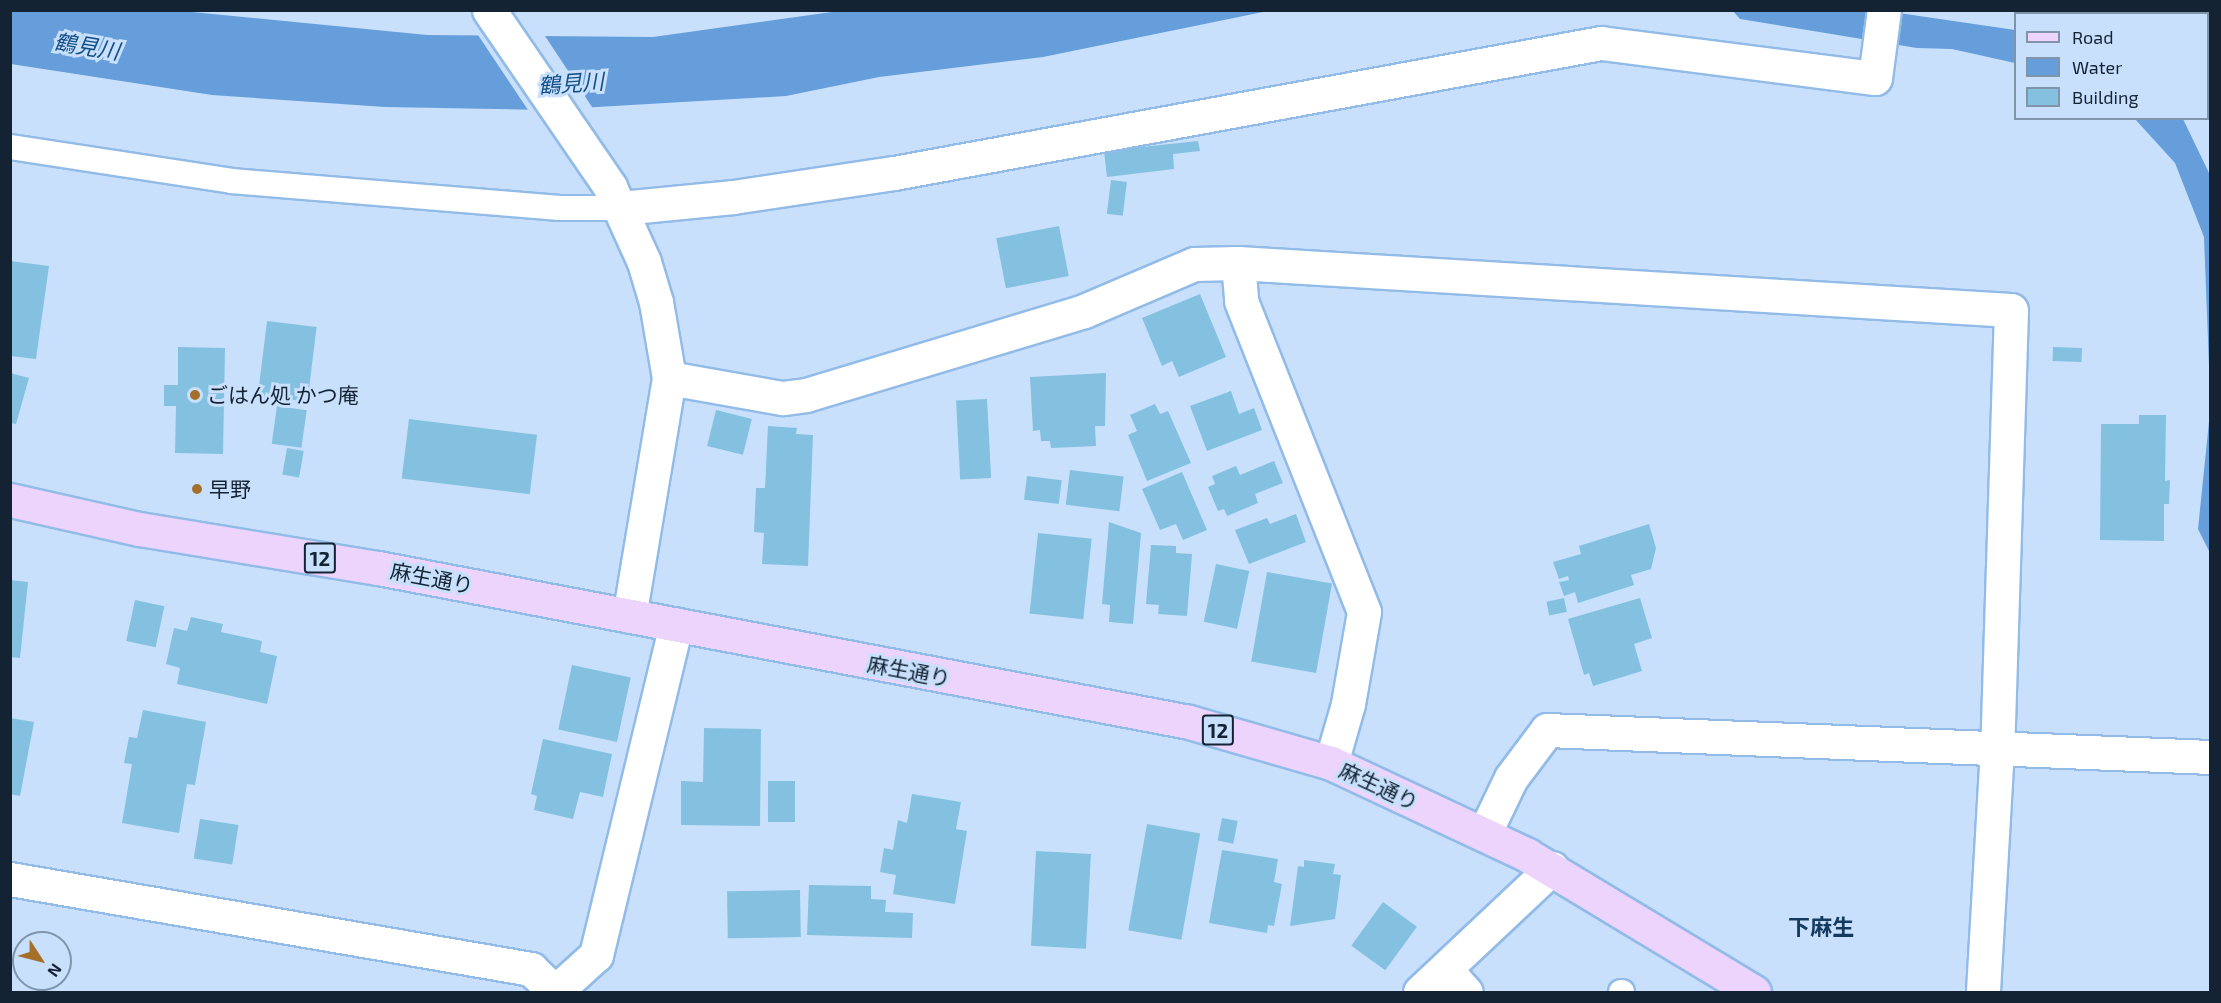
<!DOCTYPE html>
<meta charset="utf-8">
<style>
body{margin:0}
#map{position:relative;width:2221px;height:1003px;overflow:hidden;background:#c8e0fc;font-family:"Exo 2","Noto Sans JP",sans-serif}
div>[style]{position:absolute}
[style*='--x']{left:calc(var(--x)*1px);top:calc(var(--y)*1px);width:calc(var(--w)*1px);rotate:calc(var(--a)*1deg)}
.water>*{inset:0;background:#659eda}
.pier>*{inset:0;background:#c8e0fc}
.building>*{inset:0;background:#84c1e0;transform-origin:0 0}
.roads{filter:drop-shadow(2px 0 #92bbe7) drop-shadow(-2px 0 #92bbe7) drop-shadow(0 2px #92bbe7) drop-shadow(0 -2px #92bbe7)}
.service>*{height:24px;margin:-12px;padding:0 12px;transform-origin:12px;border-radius:12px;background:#fff}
.minor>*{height:33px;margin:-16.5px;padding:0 16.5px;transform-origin:16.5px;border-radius:16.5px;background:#fff}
.tertiary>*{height:33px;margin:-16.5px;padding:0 16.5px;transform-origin:16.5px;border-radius:16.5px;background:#fff}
.primary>*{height:33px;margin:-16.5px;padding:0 16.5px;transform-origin:16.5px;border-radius:16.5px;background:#ecd4fd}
.dots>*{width:16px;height:16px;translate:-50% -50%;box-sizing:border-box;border:3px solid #c8e0fc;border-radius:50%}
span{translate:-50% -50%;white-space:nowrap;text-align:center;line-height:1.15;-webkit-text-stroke:6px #c8e0fc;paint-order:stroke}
.shield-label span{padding:2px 4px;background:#c8e0fc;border:2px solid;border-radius:4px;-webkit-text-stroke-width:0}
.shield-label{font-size:20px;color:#132333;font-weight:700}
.poi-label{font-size:21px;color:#132333}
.left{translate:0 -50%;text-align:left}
.street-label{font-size:21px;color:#132333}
.water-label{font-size:22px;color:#124f87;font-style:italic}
.neighbourhood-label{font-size:22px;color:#153a5f;font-weight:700}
.frame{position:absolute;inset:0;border:12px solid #132333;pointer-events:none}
.legend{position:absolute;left:2014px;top:12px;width:195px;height:108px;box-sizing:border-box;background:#c8e0fc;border:2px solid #8094ac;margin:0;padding:8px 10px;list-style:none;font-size:18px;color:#132333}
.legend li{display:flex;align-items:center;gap:12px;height:30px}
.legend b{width:30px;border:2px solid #8094ac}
.north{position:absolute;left:12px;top:931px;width:60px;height:60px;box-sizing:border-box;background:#c8e0fc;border:2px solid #8094ac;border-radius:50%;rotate:126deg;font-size:16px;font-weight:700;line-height:24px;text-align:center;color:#132333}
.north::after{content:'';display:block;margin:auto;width:21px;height:27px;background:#a47029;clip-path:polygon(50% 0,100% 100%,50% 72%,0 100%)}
</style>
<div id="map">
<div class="water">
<div style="clip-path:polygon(846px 10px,1268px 11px,1043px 57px,879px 77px,786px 96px,546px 110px,385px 107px,212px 95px,11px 64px,10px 11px,182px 11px,427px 35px,653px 37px)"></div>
<div style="clip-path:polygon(1733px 11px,1885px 11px,2015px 30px,2015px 63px,1952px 49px,1917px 48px,1740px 19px)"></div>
<div style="clip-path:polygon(2135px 119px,2183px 119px,2210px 175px,2210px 392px,2204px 237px,2175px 163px)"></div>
<div style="clip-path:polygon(2210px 412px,2210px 553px,2198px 529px)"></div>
</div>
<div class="pier">
<div style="clip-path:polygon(476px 32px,543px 33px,594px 110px,530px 113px)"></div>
</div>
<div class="building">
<div style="left:2116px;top:10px;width:60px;height:4px"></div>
<div style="clip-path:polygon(1198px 141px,1200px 151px,1173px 154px,1174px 169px,1107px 177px,1104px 151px)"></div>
<div style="left:1111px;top:180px;width:16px;height:34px;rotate:7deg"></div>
<div style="left:1059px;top:226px;width:51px;height:64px;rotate:79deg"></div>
<div style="clip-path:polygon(10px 261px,49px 266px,36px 359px,10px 356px)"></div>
<div style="clip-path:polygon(1200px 294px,1226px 357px,1179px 377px,1172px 361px,1162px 366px,1142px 318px)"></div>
<div style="left:267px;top:321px;width:50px;height:77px;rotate:7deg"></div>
<div style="clip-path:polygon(178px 347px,225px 348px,223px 454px,175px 453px,176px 406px,164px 406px,164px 385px,178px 385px)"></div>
<div style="left:2053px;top:347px;width:29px;height:14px;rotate:2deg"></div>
<div style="clip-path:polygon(10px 373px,29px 378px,16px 424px,10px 423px)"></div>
<div style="clip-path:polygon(1106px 373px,1105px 426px,1095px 426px,1096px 446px,1051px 448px,1050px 441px,1041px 441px,1040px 430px,1033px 431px,1030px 377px)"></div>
<div style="clip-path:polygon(1231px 391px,1239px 414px,1254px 408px,1262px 430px,1207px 451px,1190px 406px)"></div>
<div style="left:987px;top:399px;width:79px;height:31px;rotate:87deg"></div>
<div style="clip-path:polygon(1155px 404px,1160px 414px,1168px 411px,1191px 463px,1147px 481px,1128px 435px,1137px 431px,1130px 415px)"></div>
<div style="left:277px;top:406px;width:30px;height:38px;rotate:8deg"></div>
<div style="left:716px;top:410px;width:37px;height:37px;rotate:14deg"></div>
<div style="clip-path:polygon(2139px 415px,2166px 415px,2165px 481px,2170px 480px,2169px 504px,2164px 504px,2164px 541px,2100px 540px,2101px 424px,2139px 424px)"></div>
<div style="left:409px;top:419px;width:129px;height:60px;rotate:7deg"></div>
<div style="clip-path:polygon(768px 426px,797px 428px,796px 434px,813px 435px,808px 566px,762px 564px,764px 533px,754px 532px,756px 488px,765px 488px)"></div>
<div style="left:287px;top:448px;width:17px;height:27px;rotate:10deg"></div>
<div style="clip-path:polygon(1274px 461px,1283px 483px,1255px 494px,1258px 503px,1227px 516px,1224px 509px,1218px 511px,1208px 487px,1215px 484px,1212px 476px,1236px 466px,1240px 475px)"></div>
<div style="left:1070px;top:470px;width:54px;height:35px;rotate:7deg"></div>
<div style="clip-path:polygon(1182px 472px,1207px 530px,1183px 540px,1176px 524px,1160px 530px,1142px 489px)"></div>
<div style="left:1027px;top:476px;width:35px;height:24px;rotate:7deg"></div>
<div style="clip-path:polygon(1296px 514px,1306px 542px,1249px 564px,1235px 530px,1267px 518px,1270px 524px)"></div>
<div style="clip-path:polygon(1109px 522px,1141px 533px,1133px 624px,1109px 622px,1110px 605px,1102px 604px)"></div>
<div style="clip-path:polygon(1649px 524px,1656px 548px,1651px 569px,1631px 575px,1634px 585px,1578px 603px,1575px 592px,1564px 596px,1559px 582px,1569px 580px,1568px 576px,1559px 579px,1553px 562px,1581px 554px,1579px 546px)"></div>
<div style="left:1038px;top:533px;width:54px;height:81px;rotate:6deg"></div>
<div style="clip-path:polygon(1151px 545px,1176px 546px,1176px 553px,1192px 554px,1187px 616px,1158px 614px,1159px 605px,1146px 604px)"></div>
<div style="left:1216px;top:564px;width:34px;height:59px;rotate:12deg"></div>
<div style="left:1267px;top:572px;width:66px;height:91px;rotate:10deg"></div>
<div style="clip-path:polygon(10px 580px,28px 582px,20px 658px,10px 657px)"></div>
<div style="left:1564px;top:598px;width:14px;height:18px;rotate:78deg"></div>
<div style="clip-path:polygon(1640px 598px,1652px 638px,1634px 644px,1642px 671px,1593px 686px,1589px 673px,1584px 675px,1568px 619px)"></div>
<div style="left:135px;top:600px;width:30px;height:42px;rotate:12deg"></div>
<div style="clip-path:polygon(191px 617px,223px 624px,221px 632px,262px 641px,260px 652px,277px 656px,267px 704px,177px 684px,180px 668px,166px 664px,174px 628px,187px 631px)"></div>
<div style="left:572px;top:665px;width:60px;height:66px;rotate:12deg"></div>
<div style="clip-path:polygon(143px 710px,206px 722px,195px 785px,187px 784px,179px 833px,122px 823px,132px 764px,124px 763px,129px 737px,137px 738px)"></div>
<div style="clip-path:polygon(10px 718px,34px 722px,20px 796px,10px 794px)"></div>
<div style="clip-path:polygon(704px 728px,761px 729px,760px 826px,681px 825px,681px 781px,703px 782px)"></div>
<div style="clip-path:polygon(543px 739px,612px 754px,603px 797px,580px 792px,573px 819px,534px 810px,537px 796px,531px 794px)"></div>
<div style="left:768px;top:781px;width:27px;height:41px"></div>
<div style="clip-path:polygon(912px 794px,961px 802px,956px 829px,967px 831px,955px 904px,893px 894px,896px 875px,880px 872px,884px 848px,893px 850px,898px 820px,907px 823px)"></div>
<div style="left:1222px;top:818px;width:16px;height:23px;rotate:11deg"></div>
<div style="left:200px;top:819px;width:39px;height:40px;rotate:9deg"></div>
<div style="left:1147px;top:824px;width:54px;height:108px;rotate:10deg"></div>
<div style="clip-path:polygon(1222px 850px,1278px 859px,1274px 882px,1282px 884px,1274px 926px,1268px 925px,1267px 933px,1209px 923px)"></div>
<div style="left:1036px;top:851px;width:55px;height:95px;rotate:3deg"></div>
<div style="clip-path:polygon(1304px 860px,1335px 864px,1333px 874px,1341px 875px,1335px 919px,1290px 926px,1298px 866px,1304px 867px)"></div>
<div style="clip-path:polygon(809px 885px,871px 886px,871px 899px,886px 900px,885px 912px,913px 913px,912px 938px,807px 935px)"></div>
<div style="left:800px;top:890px;width:47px;height:73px;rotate:89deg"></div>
<div style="left:1383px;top:902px;width:42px;height:54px;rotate:36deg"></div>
</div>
<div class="roads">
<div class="service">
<div style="--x:10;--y:147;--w:224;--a:8.7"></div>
<div style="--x:231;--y:181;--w:330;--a:4.7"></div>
<div style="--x:560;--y:208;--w:61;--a:0"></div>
<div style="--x:1621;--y:992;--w:1;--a:0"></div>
</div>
<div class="minor">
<div style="--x:2208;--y:80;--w:4;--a:56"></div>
<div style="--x:621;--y:208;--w:113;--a:-5.6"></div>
<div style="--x:733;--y:197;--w:163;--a:-8.5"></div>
<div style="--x:894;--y:173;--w:719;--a:-10.42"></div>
<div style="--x:1601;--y:43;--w:276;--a:7.3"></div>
<div style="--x:1875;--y:78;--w:69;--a:-82.5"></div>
<div style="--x:1238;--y:263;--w:38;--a:85"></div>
<div style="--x:1241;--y:301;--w:334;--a:68.4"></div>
<div style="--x:1364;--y:612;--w:93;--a:99.9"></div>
<div style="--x:1348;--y:704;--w:61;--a:106.1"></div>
<div style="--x:669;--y:378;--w:116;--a:10"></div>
<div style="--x:783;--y:398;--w:23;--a:-7"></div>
<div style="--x:806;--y:395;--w:290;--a:-16.8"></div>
<div style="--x:1084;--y:311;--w:120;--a:-23.1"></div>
<div style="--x:1194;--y:264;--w:44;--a:-1.3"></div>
<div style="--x:1238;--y:263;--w:774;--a:3.48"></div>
<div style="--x:2011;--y:310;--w:438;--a:91.8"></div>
<div style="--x:1997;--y:748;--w:244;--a:93.3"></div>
<div style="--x:1484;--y:834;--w:62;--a:-64.3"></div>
<div style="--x:1511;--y:778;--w:60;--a:-53.1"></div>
<div style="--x:1547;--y:730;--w:664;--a:2.33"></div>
<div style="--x:10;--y:879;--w:529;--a:9.8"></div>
<div style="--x:531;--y:969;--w:33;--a:44"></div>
<div style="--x:1445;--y:969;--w:31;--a:48"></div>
<div style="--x:555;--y:992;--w:55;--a:-42.1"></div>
<div style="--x:596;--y:955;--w:340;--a:-76.4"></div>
<div style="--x:1420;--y:992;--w:181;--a:-43.2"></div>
</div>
<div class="tertiary">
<div style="--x:489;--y:10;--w:214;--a:55.6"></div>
<div style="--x:610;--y:187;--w:82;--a:65.6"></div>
<div style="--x:644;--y:262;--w:42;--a:73.3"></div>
<div style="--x:656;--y:302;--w:77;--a:80.3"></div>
<div style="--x:669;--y:378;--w:241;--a:99.5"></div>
</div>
<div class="primary">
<div style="--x:10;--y:500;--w:132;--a:12.7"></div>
<div style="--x:139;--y:529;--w:242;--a:9.3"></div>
<div style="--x:378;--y:568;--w:825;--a:10.75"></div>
<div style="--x:1189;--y:722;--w:148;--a:16.1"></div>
<div style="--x:1331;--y:763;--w:217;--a:25.1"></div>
<div style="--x:1527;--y:855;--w:265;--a:31.1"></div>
</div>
</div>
<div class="dots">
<div style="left:195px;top:395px;background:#a47029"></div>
<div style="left:197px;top:489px;background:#a47029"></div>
</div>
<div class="shield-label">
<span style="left:320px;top:558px">12</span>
<span style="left:1218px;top:730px">12</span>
</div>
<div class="poi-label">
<span class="left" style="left:207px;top:395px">ごはん処 かつ庵</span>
<span class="left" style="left:209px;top:489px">早野</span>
</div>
<div class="street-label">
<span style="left:432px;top:578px;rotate:11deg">麻生通り</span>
<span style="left:909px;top:671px;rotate:11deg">麻生通り</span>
<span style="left:1379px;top:786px;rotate:25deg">麻生通り</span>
</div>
<div class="water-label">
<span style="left:87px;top:46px;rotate:9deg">鶴見川</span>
<span style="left:571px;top:83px;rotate:-4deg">鶴見川</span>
</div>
<div class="neighbourhood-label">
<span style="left:1821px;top:927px">下麻生</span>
</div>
<div class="frame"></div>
<ul class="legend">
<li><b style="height:8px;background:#ecd4fd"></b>Road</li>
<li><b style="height:16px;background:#659eda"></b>Water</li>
<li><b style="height:16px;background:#84c1e0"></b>Building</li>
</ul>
<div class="north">N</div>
</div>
